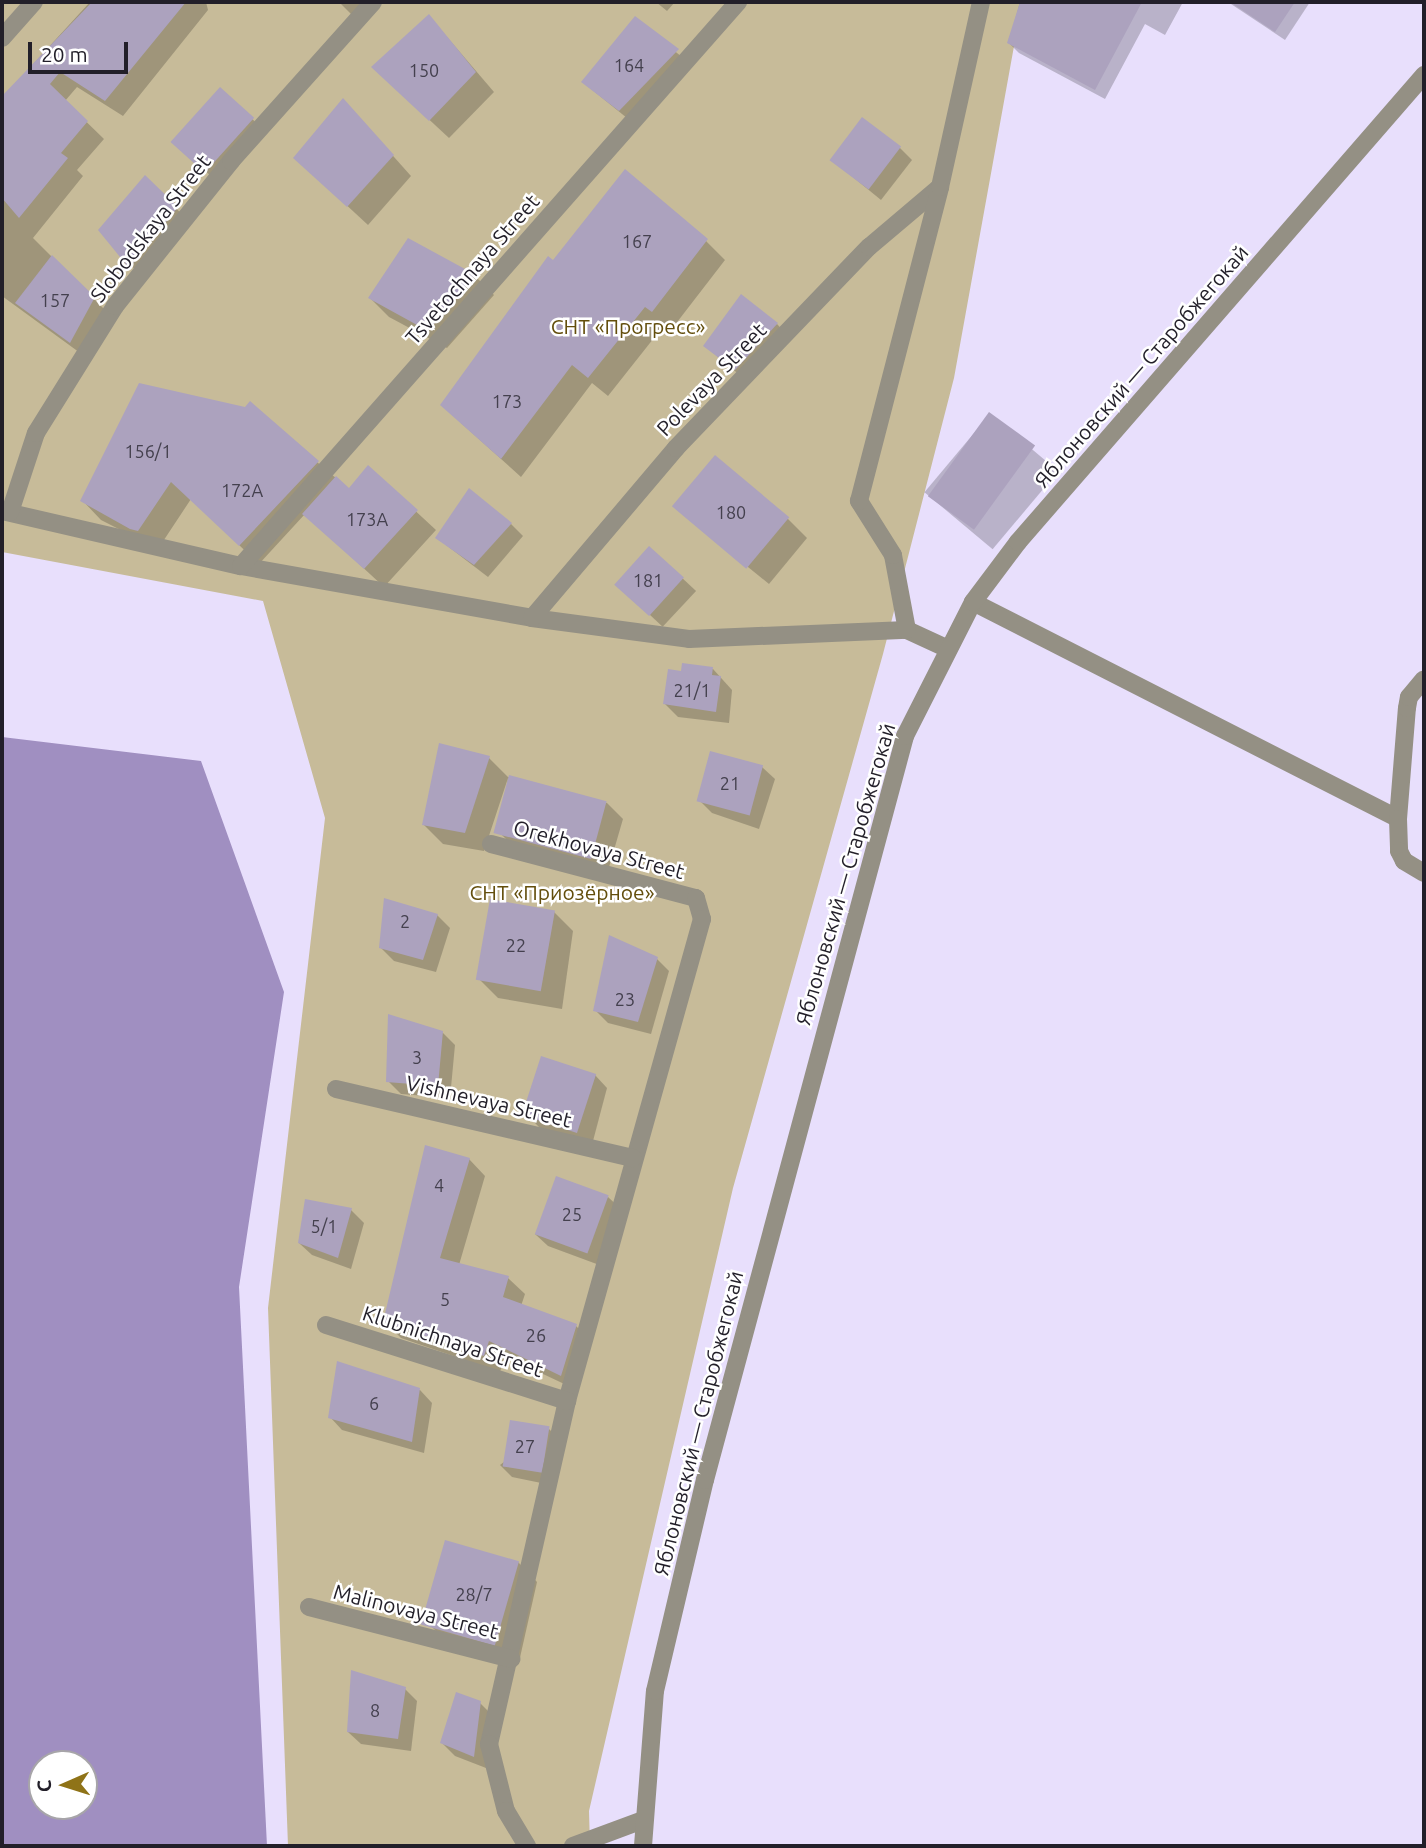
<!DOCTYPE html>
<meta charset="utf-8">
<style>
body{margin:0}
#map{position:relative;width:1426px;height:1848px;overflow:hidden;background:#e8dffc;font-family:Ubuntu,sans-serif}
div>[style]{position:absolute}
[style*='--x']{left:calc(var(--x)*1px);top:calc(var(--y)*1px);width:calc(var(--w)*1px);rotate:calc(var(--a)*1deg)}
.green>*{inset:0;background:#c7bb99}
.water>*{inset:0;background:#a08fc1}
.shadow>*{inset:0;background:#0003;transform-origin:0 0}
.building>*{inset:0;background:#aca2be;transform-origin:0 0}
.service>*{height:18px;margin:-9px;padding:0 9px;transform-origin:9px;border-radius:9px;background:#949084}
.minor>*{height:18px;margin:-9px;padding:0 9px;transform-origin:9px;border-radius:9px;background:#949084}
.tertiary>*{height:18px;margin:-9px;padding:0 9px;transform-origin:9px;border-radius:9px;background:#949084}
span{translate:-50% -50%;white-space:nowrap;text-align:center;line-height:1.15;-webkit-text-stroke:5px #fff;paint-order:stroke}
.number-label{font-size:18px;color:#44404e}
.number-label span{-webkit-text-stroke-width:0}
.street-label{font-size:21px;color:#221f29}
.park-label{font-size:21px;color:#634e0c}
.frame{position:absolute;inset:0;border:4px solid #221f29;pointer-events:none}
.north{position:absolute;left:28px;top:1750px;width:70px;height:70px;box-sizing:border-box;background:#fff;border:2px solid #a7a5a9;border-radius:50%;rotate:267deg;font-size:19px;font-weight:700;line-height:28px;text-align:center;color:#221f29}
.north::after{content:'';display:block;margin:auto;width:24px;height:32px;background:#8f7318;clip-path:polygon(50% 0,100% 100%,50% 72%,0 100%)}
.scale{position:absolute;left:28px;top:42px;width:100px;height:32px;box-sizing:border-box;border:4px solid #221f29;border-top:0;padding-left:9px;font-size:21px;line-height:24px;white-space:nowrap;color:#221f29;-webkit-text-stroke:5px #fff;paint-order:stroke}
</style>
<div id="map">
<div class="green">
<div style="clip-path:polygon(2px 2px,1022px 2px,954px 378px,883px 654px,733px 1188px,589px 1811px,590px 1846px,288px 1846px,268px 1308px,325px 818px,263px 601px,2px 552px)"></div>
</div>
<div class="water">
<div style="clip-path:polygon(evenodd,2px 737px,201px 761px,284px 992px,239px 1287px,267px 1846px,2px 1846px,2px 737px,42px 1764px,84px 1764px,84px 1806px,42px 1806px,42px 1764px)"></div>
</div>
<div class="shadow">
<div style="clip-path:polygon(90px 2px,206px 2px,208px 10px,123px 116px,77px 87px,65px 101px,104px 139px,77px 170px,83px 176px,33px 238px,110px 315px,87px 358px,2px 296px,2px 98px)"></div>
<div style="clip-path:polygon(339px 2px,376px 2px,360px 23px)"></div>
<div style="clip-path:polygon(656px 2px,675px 2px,667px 11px)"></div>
<div style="clip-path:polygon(1020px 2px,1183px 2px,1165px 35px,1145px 24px,1105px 99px,1019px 53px,1009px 43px)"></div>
<div style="clip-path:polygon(1228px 2px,1310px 2px,1285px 40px)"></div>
<div style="clip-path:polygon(429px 16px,494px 92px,449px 138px,393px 86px)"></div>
<div style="left:635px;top:19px;width:70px;height:82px;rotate:39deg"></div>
<div style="left:220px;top:90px;width:62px;height:70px;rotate:42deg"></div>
<div style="clip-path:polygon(344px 101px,411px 176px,368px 225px,315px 176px)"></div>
<div style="clip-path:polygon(899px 147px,912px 160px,881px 200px,832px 160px)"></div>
<div style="clip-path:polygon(145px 178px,189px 221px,143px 279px,100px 230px)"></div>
<div style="clip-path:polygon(706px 241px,725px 260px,671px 330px,665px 324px,608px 396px,592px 383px,521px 477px,461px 423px,553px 263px)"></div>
<div style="clip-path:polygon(475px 276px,494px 295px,447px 348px,389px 317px,370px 298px)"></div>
<div style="clip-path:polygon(777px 324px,789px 337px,748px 382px,705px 346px)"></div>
<div style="clip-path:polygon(140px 385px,317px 462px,350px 490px,368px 467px,436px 530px,384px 587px,305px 514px,259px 564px,191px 499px,158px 549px,101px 520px,82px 500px)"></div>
<div style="left:990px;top:414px;width:89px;height:102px;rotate:40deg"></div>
<div style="clip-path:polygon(674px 507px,788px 519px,807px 538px,769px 584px)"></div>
<div style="clip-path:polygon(511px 524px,523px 536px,488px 577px,437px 538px)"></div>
<div style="left:650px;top:548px;width:63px;height:49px;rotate:43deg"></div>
<div style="clip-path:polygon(713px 669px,732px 690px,729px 723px,678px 717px,665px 704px,682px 673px)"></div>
<div style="clip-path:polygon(489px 758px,508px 777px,607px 803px,623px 819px,607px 874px,518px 851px,501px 834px,508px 778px,484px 851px,443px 844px,424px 825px)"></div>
<div style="clip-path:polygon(762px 767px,775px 779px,759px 829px,712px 813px,699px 800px)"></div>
<div style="clip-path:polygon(554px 912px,573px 931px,562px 1009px,498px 998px,479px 979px)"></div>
<div style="clip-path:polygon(437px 915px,450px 928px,436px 972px,394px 961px,381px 948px)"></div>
<div style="clip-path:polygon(657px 959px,669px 971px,651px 1034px,608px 1023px,595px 1010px)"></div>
<div style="clip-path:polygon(442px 1032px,455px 1045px,450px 1098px,401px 1094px,388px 1081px)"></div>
<div style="clip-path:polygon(595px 1075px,607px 1088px,593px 1141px,541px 1129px,528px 1116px)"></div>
<div style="clip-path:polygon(469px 1159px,485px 1176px,459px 1265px,508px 1278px,525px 1294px,521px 1306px,576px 1326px,592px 1342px,577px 1390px,505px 1356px,500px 1372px,401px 1338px,385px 1322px)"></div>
<div style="clip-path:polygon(608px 1197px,621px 1209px,602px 1266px,548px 1246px,535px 1234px)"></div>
<div style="clip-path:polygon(307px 1201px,351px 1210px,364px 1223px,351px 1269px,312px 1255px,299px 1243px)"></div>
<div style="clip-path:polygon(420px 1390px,432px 1403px,424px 1453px,342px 1430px,330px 1417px)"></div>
<div style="clip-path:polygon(548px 1428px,561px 1441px,551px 1485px,512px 1477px,500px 1465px)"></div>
<div style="clip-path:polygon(518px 1562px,537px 1582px,519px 1662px,449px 1644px,430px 1625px)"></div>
<div style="clip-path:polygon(405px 1689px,417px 1701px,411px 1751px,361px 1744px,348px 1732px)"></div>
<div style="clip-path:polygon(480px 1703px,493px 1716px,486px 1768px,455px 1756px,442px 1743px)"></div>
</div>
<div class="building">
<div style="clip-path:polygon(92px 2px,186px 2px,105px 101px,60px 72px,50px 84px,88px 121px,61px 153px,68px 158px,19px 218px,2px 198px,2px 96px)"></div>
<div style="clip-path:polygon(1020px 2px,1142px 2px,1095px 90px,1007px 43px)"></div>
<div style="clip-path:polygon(1230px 2px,1295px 2px,1275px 32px)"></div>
<div style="clip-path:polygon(429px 14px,476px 72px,429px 121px,371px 67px)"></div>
<div style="clip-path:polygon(635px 16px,679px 49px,619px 111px,581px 82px)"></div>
<div style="left:220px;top:87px;width:46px;height:74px;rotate:42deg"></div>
<div style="clip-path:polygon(343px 98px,394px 155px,347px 207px,293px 158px)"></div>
<div style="left:862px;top:117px;width:49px;height:54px;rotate:37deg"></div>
<div style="clip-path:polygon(625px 169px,708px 239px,652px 312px,645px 307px,588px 378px,572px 365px,501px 459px,440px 405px,548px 256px,553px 260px)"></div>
<div style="clip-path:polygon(145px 175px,178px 207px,129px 268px,98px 230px)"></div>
<div style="clip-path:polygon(408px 238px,476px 275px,428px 331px,368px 298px)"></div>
<div style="clip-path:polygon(52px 255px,95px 297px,70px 343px,15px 303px)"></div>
<div style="clip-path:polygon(741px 294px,778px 323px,735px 370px,703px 346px)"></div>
<div style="clip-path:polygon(139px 383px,245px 407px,250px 401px,319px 461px,239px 546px,171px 482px,138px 531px,130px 529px,80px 501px)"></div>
<div style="left:989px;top:412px;width:57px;height:104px;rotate:36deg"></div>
<div style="left:715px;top:455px;width:97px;height:67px;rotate:40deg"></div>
<div style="clip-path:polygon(368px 465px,418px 510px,364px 569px,302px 514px,336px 476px,349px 488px)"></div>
<div style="clip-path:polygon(469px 488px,512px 523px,474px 565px,435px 538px)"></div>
<div style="left:649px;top:546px;width:47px;height:52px;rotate:42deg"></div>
<div style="clip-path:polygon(682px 663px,713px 667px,712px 675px,721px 676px,716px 712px,663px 704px,668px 669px,681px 671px)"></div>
<div style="clip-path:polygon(439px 743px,490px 756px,465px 833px,422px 825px)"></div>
<div style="left:710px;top:751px;width:55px;height:52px;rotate:15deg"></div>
<div style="left:509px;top:775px;width:101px;height:60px;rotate:15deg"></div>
<div style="clip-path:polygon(384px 898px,438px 914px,423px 960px,379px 948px)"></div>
<div style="left:490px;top:899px;width:66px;height:82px;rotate:10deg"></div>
<div style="clip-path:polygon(609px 935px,658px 957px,638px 1022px,593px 1011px)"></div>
<div style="clip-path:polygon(388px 1014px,443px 1031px,438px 1086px,386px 1082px)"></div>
<div style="left:541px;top:1056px;width:58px;height:62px;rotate:18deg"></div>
<div style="clip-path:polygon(425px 1145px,470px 1158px,440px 1258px,509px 1276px,503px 1297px,577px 1324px,561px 1376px,489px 1341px,484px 1356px,383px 1322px)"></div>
<div style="left:556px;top:1176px;width:56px;height:62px;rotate:20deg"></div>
<div style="clip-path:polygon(305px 1199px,352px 1208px,338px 1258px,298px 1243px)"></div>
<div style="clip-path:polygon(337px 1361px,420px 1388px,412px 1442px,328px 1418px)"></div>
<div style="left:510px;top:1420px;width:40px;height:47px;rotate:9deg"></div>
<div style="left:445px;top:1540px;width:77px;height:88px;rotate:16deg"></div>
<div style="clip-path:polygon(351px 1670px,406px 1687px,398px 1739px,347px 1732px)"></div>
<div style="clip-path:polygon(456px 1692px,481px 1701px,474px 1757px,440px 1743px)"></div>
</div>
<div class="service">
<div style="--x:973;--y:602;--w:477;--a:27"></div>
<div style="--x:1398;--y:819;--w:111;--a:-85.4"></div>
<div style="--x:1407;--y:708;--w:11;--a:-80"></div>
<div style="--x:1409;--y:697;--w:23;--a:-50"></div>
<div style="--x:1398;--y:819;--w:32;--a:88"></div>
<div style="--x:1399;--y:851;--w:11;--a:63"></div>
<div style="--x:1404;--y:861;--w:23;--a:31"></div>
</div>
<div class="minor">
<div style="--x:2;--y:38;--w:48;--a:-48.4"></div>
<div style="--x:2;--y:511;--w:245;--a:13"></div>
<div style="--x:241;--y:566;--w:296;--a:10.1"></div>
<div style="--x:532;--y:618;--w:158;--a:7.6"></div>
<div style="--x:689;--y:639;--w:218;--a:-2.4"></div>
<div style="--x:907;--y:630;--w:43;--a:24.8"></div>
<div style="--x:10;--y:512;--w:83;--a:-71.8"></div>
<div style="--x:36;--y:433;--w:150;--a:-58.1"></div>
<div style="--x:115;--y:306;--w:186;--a:-51.3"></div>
<div style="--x:231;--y:161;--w:213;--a:-48.2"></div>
<div style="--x:241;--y:566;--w:752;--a:-48.61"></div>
<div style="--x:532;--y:618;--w:223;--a:-49.7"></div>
<div style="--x:676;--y:448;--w:279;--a:-46.2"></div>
<div style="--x:869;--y:247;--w:93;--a:-40.2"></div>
<div style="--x:907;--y:630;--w:76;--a:-100.6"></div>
<div style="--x:893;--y:555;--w:64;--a:-122.2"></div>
<div style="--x:859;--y:501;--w:324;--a:-75.5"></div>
<div style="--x:940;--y:187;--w:189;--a:-77.5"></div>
<div style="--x:491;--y:844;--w:212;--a:14.8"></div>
<div style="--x:696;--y:898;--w:22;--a:74"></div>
<div style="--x:702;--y:919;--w:501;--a:105.65"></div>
<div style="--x:567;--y:1401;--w:352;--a:102.8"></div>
<div style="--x:489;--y:1744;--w:69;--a:75.8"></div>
<div style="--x:506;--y:1811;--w:41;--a:59"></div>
<div style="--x:336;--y:1089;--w:305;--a:13.1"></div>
<div style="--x:326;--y:1325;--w:253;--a:17.5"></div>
<div style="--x:309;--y:1607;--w:209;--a:14.4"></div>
<div style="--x:573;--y:1846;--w:75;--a:-20.4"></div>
</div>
<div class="tertiary">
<div style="--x:643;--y:1846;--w:155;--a:-85.6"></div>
<div style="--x:655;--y:1691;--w:217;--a:-76.7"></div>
<div style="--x:705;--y:1480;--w:770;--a:-74.95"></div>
<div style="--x:905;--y:736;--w:150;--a:-63.1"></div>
<div style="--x:973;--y:602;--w:75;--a:-53.1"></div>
<div style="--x:1018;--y:542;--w:619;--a:-49"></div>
</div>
<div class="number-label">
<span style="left:629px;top:65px">164</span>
<span style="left:424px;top:70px">150</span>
<span style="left:637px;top:241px">167</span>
<span style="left:55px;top:300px">157</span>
<span style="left:507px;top:401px">173</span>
<span style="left:148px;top:451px">156/1</span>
<span style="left:242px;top:490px">172А</span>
<span style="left:731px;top:512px">180</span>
<span style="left:367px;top:519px">173А</span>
<span style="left:648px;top:580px">181</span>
<span style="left:692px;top:690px">21/1</span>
<span style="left:730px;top:783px">21</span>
<span style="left:405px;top:921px">2</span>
<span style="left:516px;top:945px">22</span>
<span style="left:625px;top:999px">23</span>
<span style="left:417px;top:1057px">3</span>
<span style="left:439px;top:1185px">4</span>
<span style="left:572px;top:1214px">25</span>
<span style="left:324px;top:1226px">5/1</span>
<span style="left:445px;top:1299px">5</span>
<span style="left:536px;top:1335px">26</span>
<span style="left:374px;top:1403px">6</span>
<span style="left:525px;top:1446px">27</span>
<span style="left:474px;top:1594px">28/7</span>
<span style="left:375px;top:1710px">8</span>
</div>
<div class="street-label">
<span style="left:150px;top:228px;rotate:-52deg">Slobodskaya Street</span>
<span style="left:472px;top:269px;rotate:-49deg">Tsvetochnaya Street</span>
<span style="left:1141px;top:366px;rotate:-49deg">Яблоновский — Старобжегокай</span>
<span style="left:711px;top:379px;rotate:-46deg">Polevaya Street</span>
<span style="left:599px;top:849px;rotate:15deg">Orekhovaya Street</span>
<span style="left:845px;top:874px;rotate:-74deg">Яблоновский — Старобжегокай</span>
<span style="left:489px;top:1101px;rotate:13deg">Vishnevaya Street</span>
<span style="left:453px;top:1341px;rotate:18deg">Klubnichnaya Street</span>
<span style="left:698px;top:1423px;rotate:-76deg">Яблоновский — Старобжегокай</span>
<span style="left:416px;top:1611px;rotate:14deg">Malinovaya Street</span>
</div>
<div class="park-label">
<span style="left:628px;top:326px">СНТ «Прогресс»</span>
<span style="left:562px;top:892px">СНТ «Приозёрное»</span>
</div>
<div class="frame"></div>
<div class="north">С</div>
<div class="scale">20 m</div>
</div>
